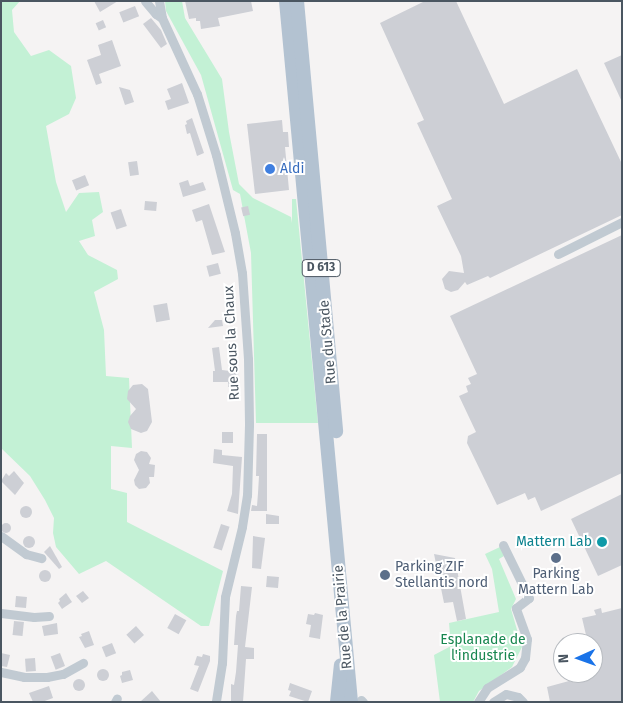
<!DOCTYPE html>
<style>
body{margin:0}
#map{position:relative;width:623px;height:703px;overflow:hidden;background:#f5f3f3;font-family:"Fira Sans",sans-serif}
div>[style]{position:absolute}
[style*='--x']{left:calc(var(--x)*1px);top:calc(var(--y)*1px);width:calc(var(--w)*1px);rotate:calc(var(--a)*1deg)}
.green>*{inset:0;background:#c3f1d5}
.building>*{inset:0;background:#cdcfd5;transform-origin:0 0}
.round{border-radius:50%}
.street>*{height:9px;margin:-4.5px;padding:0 4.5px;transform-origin:4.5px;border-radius:4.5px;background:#c1cad2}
.primary>*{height:14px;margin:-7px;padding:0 7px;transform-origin:7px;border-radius:7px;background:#b3c2d1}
.dots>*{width:14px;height:14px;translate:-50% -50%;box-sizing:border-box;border:2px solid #fff;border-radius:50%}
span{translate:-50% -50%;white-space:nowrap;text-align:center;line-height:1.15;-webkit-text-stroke:4px #fff;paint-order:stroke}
.shield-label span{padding:1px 4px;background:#fff;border:1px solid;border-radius:4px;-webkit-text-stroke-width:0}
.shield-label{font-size:12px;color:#4a5661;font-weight:700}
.shop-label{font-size:14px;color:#366cbe}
.left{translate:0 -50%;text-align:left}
.street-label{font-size:14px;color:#4a5661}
.culture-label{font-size:14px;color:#0d838f}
.right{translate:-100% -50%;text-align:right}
.service-label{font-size:14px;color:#4e5e75}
.park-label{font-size:14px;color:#17864f}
.frame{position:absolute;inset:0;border:2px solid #4a5661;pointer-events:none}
.north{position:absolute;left:553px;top:633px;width:50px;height:50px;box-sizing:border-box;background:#fff;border:1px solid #b7bbc0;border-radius:50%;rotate:268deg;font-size:14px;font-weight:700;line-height:20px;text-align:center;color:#4a5661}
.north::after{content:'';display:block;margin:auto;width:18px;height:22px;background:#1a73e8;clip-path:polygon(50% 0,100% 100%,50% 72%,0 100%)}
</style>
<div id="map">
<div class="green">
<div style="clip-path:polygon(1px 1px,20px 1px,12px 10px,14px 32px,31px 56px,49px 50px,71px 66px,76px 98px,69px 114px,46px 126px,56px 182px,66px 212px,79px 193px,99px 192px,103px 212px,92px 220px,95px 236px,79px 241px,88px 255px,117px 270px,118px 279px,94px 292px,104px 330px,106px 376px,129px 378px,132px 448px,111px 446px,111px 489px,127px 493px,127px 522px,223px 571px,209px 626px,201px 626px,106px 561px,79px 574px,56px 547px,53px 533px,54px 518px,45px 500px,30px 476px,1px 448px)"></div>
<div style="clip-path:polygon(165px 1px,182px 1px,185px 18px,222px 79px,229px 132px,239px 184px,253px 198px,291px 217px,292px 223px,292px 199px,296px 199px,318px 423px,256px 423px,251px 253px,240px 194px,233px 190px,201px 75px,166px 11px)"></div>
<div style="clip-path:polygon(500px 547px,504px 556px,499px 559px,516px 599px,511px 609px,522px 647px,512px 667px,479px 691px,473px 702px,440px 702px,434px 655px,451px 646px,449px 623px,499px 612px,492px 569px,485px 554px)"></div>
</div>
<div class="building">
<div style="clip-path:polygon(94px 1px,118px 1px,100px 12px)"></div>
<div style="clip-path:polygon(185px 1px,251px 1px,253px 11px,218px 18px,220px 26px,201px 29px,200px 21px,196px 21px,196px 18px,189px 19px)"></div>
<div style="clip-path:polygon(425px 1px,456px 1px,504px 104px,577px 69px,622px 164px,622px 215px,490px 278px,488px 276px,467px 285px,465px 282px,458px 290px,451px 292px,445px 289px,442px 279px,449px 271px,464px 273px,461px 256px,437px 206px,452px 199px,417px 123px,424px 120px,380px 23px)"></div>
<div style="left:135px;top:6px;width:11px;height:17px;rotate:68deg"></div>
<div style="clip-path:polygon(151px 18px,161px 30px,167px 44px,161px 48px,143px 24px)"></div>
<div style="left:103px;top:20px;width:8px;height:8px;rotate:67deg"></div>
<div style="clip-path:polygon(112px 40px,121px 66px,99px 74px,102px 83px,96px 85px,87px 60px,101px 55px,98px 45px)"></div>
<div style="clip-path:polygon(622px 55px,622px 102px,604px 63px)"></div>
<div style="clip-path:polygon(182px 83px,189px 103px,168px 110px,165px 101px,171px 99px,167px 89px)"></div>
<div style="clip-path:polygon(119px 87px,130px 90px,134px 102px,125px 105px)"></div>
<div style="clip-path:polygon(192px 118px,204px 153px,197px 156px,190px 133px,187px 134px,185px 125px,187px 124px,186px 121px)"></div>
<div style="clip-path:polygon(282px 120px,283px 132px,288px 132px,289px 147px,285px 147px,289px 190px,255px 194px,247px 124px)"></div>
<div style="left:137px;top:161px;width:14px;height:9px;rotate:82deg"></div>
<div style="left:85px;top:175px;width:11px;height:14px;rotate:68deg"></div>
<div style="clip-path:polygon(188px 180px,190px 186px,203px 182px,206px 190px,183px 197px,179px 183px)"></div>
<div style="left:145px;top:201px;width:12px;height:9px;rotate:5deg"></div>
<div style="clip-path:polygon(209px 204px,225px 252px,212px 255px,202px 220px,196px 222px,192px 210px)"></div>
<div style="left:248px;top:206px;width:9px;height:7px;rotate:77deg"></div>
<div style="left:121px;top:209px;width:18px;height:11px;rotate:71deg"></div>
<div style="clip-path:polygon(622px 235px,622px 473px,541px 511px,535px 497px,528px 500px,525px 493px,497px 505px,467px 443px,468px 436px,476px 432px,459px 396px,468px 392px,466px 386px,471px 384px,468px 378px,477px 374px,450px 316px)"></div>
<div style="left:218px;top:263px;width:11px;height:12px;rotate:75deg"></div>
<div style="left:167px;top:303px;width:17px;height:14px;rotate:80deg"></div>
<div style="clip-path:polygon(215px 320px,222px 320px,223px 326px,208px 328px)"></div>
<div style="clip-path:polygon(219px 347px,222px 370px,238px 372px,239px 387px,228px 387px,228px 382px,213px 382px,213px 371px,215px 371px,212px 348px)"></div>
<div style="clip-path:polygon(142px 384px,148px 389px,152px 422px,147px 431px,141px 433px,131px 429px,128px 422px,130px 416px,136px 409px,127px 399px,128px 391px,133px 385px)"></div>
<div style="left:222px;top:432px;width:11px;height:11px"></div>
<div style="clip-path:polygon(257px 434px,267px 434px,267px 511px,251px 511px,252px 505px,257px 506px,258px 493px,259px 476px,256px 476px)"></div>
<div style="clip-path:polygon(214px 449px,222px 450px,222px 455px,242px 457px,238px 514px,227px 511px,232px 494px,233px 466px,213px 463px)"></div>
<div style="clip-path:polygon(141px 451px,147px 452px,151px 458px,149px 464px,155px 465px,154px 477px,149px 477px,150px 483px,146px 488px,139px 489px,135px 485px,134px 480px,139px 470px,134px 460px,136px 454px)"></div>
<div style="clip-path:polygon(14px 471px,24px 483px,15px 495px,1px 481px,6px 473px,9px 476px)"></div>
<div style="clip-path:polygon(622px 494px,622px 565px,598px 576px,571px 519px)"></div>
<div class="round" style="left:20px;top:506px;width:12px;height:12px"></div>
<div style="clip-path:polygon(266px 514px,279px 516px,279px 524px,266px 524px)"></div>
<div class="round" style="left:1px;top:523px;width:10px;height:10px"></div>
<div style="left:221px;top:524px;width:9px;height:25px;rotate:18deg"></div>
<div class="round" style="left:23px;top:536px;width:12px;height:12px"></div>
<div style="clip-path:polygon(253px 536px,265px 538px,261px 569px,252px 568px)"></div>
<div style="clip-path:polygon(50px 546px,62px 567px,59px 569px,44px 552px)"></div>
<div style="clip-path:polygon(434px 554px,455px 558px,466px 619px,457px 621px,453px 602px,444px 603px)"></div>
<div class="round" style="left:39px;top:570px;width:12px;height:12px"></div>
<div style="left:267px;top:576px;width:12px;height:11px;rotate:5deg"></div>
<div style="clip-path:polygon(241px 586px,252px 587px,245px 647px,254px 648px,254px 659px,246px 659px,243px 702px,231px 702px,231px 684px,234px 685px,236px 672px,238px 645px,234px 645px,236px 616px,237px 611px,239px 611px)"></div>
<div style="clip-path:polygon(83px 591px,89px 598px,82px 603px,76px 596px)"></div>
<div style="clip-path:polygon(66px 593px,72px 602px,62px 609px,58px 603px,60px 601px,59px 599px)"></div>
<div style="left:16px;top:596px;width:11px;height:11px;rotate:5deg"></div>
<div style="clip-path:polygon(601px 608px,602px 613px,622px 608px,622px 702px,550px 702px,547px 687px,569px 681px,567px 673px,593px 673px,593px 643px,580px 643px,578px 637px,586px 635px,582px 618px,596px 615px,594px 610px)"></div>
<div style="clip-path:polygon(315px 613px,323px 615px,320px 639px,309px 637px,311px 625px,306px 624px,308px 614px,314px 615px)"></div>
<div style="left:175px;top:614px;width:13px;height:16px;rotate:29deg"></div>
<div style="left:14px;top:621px;width:10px;height:14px;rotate:6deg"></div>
<div style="clip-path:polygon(57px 623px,58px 634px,44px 636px,42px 626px)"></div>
<div style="left:136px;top:626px;width:12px;height:13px;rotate:48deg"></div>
<div style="clip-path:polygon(89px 631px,94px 645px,85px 648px,79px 637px,82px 636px,81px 634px)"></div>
<div style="left:112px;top:643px;width:11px;height:11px;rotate:68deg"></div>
<div style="clip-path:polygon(1px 653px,10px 655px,7px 667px,1px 666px)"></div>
<div style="left:60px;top:653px;width:14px;height:10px;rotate:69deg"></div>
<div style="clip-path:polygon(203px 654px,210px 656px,210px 661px,198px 692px,190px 689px,199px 666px,194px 665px,197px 656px,202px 657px)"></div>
<div style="left:35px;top:658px;width:13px;height:10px;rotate:86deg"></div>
<div class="round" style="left:97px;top:669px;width:12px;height:12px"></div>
<div style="clip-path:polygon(130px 670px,133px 680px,122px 683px,120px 676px,122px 675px,122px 672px)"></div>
<div class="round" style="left:73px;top:679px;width:12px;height:12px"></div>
<div style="clip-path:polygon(290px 683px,312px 691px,308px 702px,289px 696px,291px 691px,288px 690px)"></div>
<div style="clip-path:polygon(49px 686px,53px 698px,42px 702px,33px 702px,29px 693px)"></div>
<div style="clip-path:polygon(152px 691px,161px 702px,140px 702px)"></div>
</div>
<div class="street">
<div style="--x:145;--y:1;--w:17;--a:50"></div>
<div style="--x:156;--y:14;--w:7;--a:34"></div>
<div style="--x:159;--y:1;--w:17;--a:80"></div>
<div style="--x:162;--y:18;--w:84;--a:65.3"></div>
<div style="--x:197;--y:94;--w:64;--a:72.7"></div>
<div style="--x:216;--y:155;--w:80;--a:76.3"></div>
<div style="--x:235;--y:233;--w:41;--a:80.1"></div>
<div style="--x:242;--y:273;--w:86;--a:86"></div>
<div style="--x:248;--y:359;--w:66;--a:89.1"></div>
<div style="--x:249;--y:425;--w:70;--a:91.6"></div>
<div style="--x:247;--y:495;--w:32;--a:99"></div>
<div style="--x:242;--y:527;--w:72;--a:103.7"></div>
<div style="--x:225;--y:597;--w:66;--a:92.6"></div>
<div style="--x:222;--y:663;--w:39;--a:99"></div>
<div style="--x:558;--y:254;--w:72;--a:-26.6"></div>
<div style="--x:1;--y:536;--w:31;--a:36"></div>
<div style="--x:26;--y:554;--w:16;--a:15"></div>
<div style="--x:1;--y:613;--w:33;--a:7"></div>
<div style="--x:34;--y:617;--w:15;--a:-4"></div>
<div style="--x:1;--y:672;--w:24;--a:12"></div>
<div style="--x:24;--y:677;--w:23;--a:0"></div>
<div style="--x:47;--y:677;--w:16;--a:-11"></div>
<div style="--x:63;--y:674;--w:23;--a:-29"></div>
<div style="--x:361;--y:700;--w:3;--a:45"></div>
<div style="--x:115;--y:702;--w:4;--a:-63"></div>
<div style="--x:478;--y:702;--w:17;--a:-57"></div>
<div style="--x:487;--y:688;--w:39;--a:-32"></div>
<div style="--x:520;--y:667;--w:10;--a:-61"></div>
<div style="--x:525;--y:658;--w:19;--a:-84"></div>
<div style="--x:527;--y:639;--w:33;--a:-110"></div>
<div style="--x:516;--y:608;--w:16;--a:-38"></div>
<div style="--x:529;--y:598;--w:59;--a:-116.1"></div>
<div style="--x:493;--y:702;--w:15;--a:-32"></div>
<div style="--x:506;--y:694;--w:12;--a:14"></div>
<div style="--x:518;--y:697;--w:7;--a:45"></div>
</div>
<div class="primary">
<div style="--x:286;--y:1;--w:704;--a:84.7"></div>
<div style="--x:297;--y:1;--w:432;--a:84.8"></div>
<div style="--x:337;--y:702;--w:37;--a:-84"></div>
</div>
<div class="dots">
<div style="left:270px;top:169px;background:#3f7fe0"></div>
<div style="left:602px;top:542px;background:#0f9aa8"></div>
<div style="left:556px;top:558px;background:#5c6f8a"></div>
<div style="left:385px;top:575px;background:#5c6f8a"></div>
</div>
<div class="shield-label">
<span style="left:321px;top:268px">D 613</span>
</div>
<div class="shop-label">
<span class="left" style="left:280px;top:169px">Aldi</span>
</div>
<div class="street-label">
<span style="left:328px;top:342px;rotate:-95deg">Rue du Stade</span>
<span style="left:232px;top:343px;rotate:-93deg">Rue sous la Chaux</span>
<span style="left:343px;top:617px;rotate:-95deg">Rue de la Prairie</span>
</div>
<div class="culture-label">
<span class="right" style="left:592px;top:542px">Mattern Lab</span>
</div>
<div class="service-label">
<span class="left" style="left:395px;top:575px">Parking ZIF<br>Stellantis nord</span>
<span style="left:556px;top:582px">Parking<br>Mattern Lab</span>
</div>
<div class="park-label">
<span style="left:483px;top:648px">Esplanade de<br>l'industrie</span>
</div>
<div class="frame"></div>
<div class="north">N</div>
</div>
